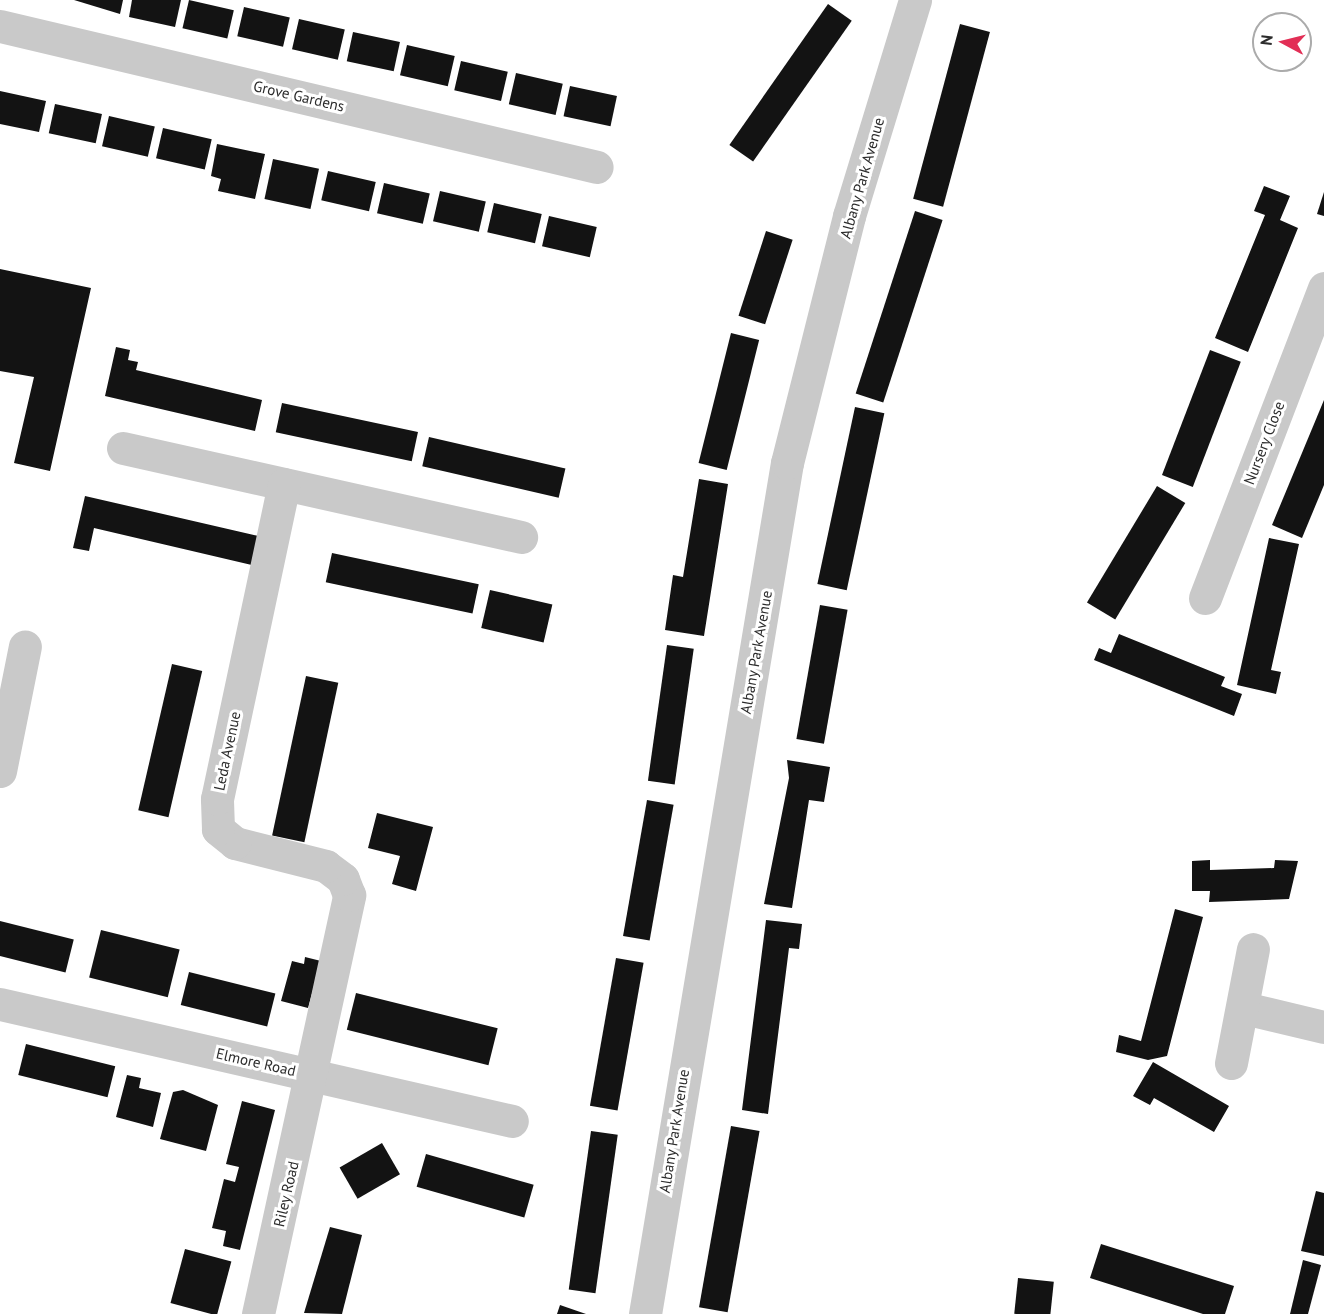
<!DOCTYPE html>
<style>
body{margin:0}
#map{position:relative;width:1324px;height:1314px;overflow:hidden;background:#fff;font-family:"PT Sans",sans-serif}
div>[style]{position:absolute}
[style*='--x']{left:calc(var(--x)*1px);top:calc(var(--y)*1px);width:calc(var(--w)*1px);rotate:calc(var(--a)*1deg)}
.building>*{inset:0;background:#131313;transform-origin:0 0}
.minor>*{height:33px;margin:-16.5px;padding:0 16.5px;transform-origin:16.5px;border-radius:16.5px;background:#c9c9c9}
span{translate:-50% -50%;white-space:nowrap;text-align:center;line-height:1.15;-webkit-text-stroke:6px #fff;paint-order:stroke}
.street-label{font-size:15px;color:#2c2c2c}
.north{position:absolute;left:1252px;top:12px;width:60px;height:60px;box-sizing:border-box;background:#fff;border:2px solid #ababab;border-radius:50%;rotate:277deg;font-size:16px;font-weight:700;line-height:24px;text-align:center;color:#2c2c2c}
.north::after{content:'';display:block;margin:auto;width:21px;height:27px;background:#e22f56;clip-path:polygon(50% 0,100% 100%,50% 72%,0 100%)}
</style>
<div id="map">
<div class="building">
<div style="clip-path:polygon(74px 0,123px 0,120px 14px)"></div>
<div style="clip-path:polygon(132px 0,181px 0,175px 27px,129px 17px)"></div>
<div style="left:189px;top:0;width:46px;height:29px;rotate:13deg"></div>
<div style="left:828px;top:4px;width:29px;height:172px;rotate:35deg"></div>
<div style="left:244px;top:7px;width:47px;height:30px;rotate:13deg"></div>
<div style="left:299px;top:19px;width:47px;height:31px;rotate:13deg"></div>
<div style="left:960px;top:24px;width:31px;height:181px;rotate:15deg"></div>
<div style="left:353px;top:32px;width:48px;height:30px;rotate:12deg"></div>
<div style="left:407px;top:45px;width:49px;height:31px;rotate:13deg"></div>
<div style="left:461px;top:61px;width:48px;height:30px;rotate:13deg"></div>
<div style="left:516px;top:73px;width:48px;height:32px;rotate:13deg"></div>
<div style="left:570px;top:86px;width:48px;height:31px;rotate:12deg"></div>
<div style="clip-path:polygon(0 91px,46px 101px,39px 132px,0 124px)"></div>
<div style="left:55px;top:104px;width:48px;height:30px;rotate:12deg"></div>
<div style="left:109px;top:116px;width:47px;height:31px;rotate:13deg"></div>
<div style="left:163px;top:128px;width:50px;height:31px;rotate:13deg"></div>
<div style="clip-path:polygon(217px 144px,265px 154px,255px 199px,218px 191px,221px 179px,211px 176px)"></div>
<div style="left:273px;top:159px;width:47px;height:41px;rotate:12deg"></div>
<div style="left:328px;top:171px;width:49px;height:30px;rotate:13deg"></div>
<div style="left:384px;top:183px;width:47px;height:31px;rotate:13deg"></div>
<div style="clip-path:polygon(1264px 186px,1290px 196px,1280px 220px,1298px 228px,1248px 352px,1215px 338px,1265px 215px,1254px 211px)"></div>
<div style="left:440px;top:191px;width:47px;height:31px;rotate:13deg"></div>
<div style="clip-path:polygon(1324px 192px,1324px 216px,1317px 214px)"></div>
<div style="left:494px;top:203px;width:49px;height:30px;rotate:13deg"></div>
<div style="left:915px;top:211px;width:29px;height:192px;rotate:18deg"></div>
<div style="left:549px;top:216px;width:49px;height:31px;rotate:13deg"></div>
<div style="left:766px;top:231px;width:28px;height:89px;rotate:18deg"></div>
<div style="clip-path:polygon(0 269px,91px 288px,50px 471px,14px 463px,34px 377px,0 371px)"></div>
<div style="left:731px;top:333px;width:29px;height:134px;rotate:14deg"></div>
<div style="clip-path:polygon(116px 347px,130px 350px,128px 360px,138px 362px,136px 370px,262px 400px,255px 431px,105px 396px)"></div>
<div style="left:1210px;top:350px;width:33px;height:134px;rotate:21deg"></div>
<div style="clip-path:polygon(1324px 400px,1324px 485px,1302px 538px,1272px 525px)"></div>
<div style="left:282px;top:403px;width:139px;height:30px;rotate:12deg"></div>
<div style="left:855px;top:407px;width:30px;height:181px;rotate:12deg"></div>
<div style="left:429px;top:437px;width:140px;height:30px;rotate:13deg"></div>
<div style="clip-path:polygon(699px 479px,728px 484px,704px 636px,665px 630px,673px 575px,683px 577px)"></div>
<div style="left:1157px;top:486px;width:33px;height:136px;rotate:31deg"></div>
<div style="clip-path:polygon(85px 496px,263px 537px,256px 566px,94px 528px,89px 551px,73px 548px)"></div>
<div style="clip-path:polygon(1269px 538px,1299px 544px,1271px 670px,1281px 672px,1276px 694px,1237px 685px)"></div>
<div style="left:332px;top:553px;width:150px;height:30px;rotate:12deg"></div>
<div style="left:490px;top:590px;width:64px;height:39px;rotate:13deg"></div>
<div style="left:820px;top:605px;width:28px;height:136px;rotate:10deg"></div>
<div style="clip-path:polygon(1119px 634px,1225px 677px,1221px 686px,1242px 694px,1234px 716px,1094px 660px,1099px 648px,1111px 653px)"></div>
<div style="left:667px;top:645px;width:27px;height:137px;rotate:8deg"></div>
<div style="left:172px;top:664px;width:31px;height:150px;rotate:13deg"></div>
<div style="left:306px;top:676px;width:33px;height:163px;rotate:12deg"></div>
<div style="clip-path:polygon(787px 760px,830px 767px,824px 802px,809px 800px,792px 908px,764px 904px,789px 778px)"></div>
<div style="left:647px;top:800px;width:27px;height:138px;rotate:10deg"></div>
<div style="clip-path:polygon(377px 813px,433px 827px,416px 891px,392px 884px,400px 856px,368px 848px)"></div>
<div style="clip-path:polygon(1210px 860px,1210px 870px,1274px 868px,1275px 860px,1298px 861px,1289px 899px,1209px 902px,1210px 891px,1192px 891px,1192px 861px)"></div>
<div style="clip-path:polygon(1175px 909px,1203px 917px,1167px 1056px,1148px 1060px,1116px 1052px,1119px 1035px,1141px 1041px)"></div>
<div style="clip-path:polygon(766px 920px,802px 924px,799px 949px,789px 948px,768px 1114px,742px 1110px)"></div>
<div style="left:0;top:921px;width:76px;height:34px;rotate:14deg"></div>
<div style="left:101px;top:930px;width:81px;height:49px;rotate:14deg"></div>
<div style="clip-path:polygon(305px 957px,321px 961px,308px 1008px,281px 1001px,292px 961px,304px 964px)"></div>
<div style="left:616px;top:958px;width:28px;height:150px;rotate:10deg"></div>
<div style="left:189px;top:972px;width:89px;height:34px;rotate:14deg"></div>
<div style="left:356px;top:993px;width:146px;height:38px;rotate:14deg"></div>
<div style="left:26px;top:1044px;width:92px;height:32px;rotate:14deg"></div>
<div style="clip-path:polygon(1153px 1062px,1229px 1106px,1214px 1132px,1154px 1098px,1150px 1105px,1133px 1096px)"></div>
<div style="clip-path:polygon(127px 1075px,141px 1078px,139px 1088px,161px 1093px,153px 1127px,116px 1117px)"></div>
<div style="clip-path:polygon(183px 1090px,218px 1105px,206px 1151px,160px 1139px,173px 1092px)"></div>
<div style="clip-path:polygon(242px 1101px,275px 1110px,240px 1250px,223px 1246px,226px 1231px,212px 1228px,224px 1179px,235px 1182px,239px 1167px,226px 1164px)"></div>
<div style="left:731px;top:1126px;width:29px;height:184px;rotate:10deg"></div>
<div style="left:591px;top:1131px;width:27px;height:160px;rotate:8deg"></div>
<div style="left:382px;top:1143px;width:36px;height:49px;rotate:60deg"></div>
<div style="left:426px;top:1154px;width:112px;height:34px;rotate:16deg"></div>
<div style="clip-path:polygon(1316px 1191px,1324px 1193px,1324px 1256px,1301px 1251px)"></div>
<div style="clip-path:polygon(330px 1227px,362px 1235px,342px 1314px,304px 1313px)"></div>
<div style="clip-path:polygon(1101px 1244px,1234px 1286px,1225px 1314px,1203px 1314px,1090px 1278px)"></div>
<div style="left:185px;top:1249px;width:48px;height:56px;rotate:15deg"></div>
<div style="clip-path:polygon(1303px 1260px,1321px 1265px,1308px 1314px,1290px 1314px)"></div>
<div style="left:1018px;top:1278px;width:36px;height:36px;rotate:6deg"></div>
<div style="clip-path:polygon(560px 1305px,586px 1314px,557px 1314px)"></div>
</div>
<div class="minor">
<div style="--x:0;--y:26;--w:613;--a:13.29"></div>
<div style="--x:123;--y:448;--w:408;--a:12.6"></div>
<div style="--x:1205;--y:598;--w:332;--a:-69"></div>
<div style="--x:0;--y:771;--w:127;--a:-78.7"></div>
<div style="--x:0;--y:1004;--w:525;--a:12.87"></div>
<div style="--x:1244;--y:1008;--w:82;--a:13.4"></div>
<div style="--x:1231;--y:1063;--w:116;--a:-79.1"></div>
<div style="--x:258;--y:1314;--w:429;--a:-77.7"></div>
<div style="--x:349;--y:895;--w:17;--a:-111"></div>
<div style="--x:343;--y:879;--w:21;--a:-143"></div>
<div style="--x:326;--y:866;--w:94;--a:-165.8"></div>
<div style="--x:235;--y:843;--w:22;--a:-141"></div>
<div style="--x:218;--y:829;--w:30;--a:-92"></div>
<div style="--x:217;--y:799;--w:322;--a:-78"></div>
<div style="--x:645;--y:1314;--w:863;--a:-80.53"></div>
<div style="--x:787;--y:463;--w:255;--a:-75.9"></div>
<div style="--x:849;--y:216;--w:226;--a:-73"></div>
</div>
<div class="street-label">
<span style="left:299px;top:96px;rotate:13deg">Grove Gardens</span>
<span style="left:862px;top:178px;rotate:-74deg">Albany Park Avenue</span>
<span style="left:1264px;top:443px;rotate:-69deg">Nursery Close</span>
<span style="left:756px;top:652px;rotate:-80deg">Albany Park Avenue</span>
<span style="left:227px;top:751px;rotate:-78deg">Leda Avenue</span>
<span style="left:256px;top:1062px;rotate:13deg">Elmore Road</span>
<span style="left:674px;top:1131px;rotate:-81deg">Albany Park Avenue</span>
<span style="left:286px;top:1194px;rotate:-77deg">Riley Road</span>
</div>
<div class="north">N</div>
</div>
